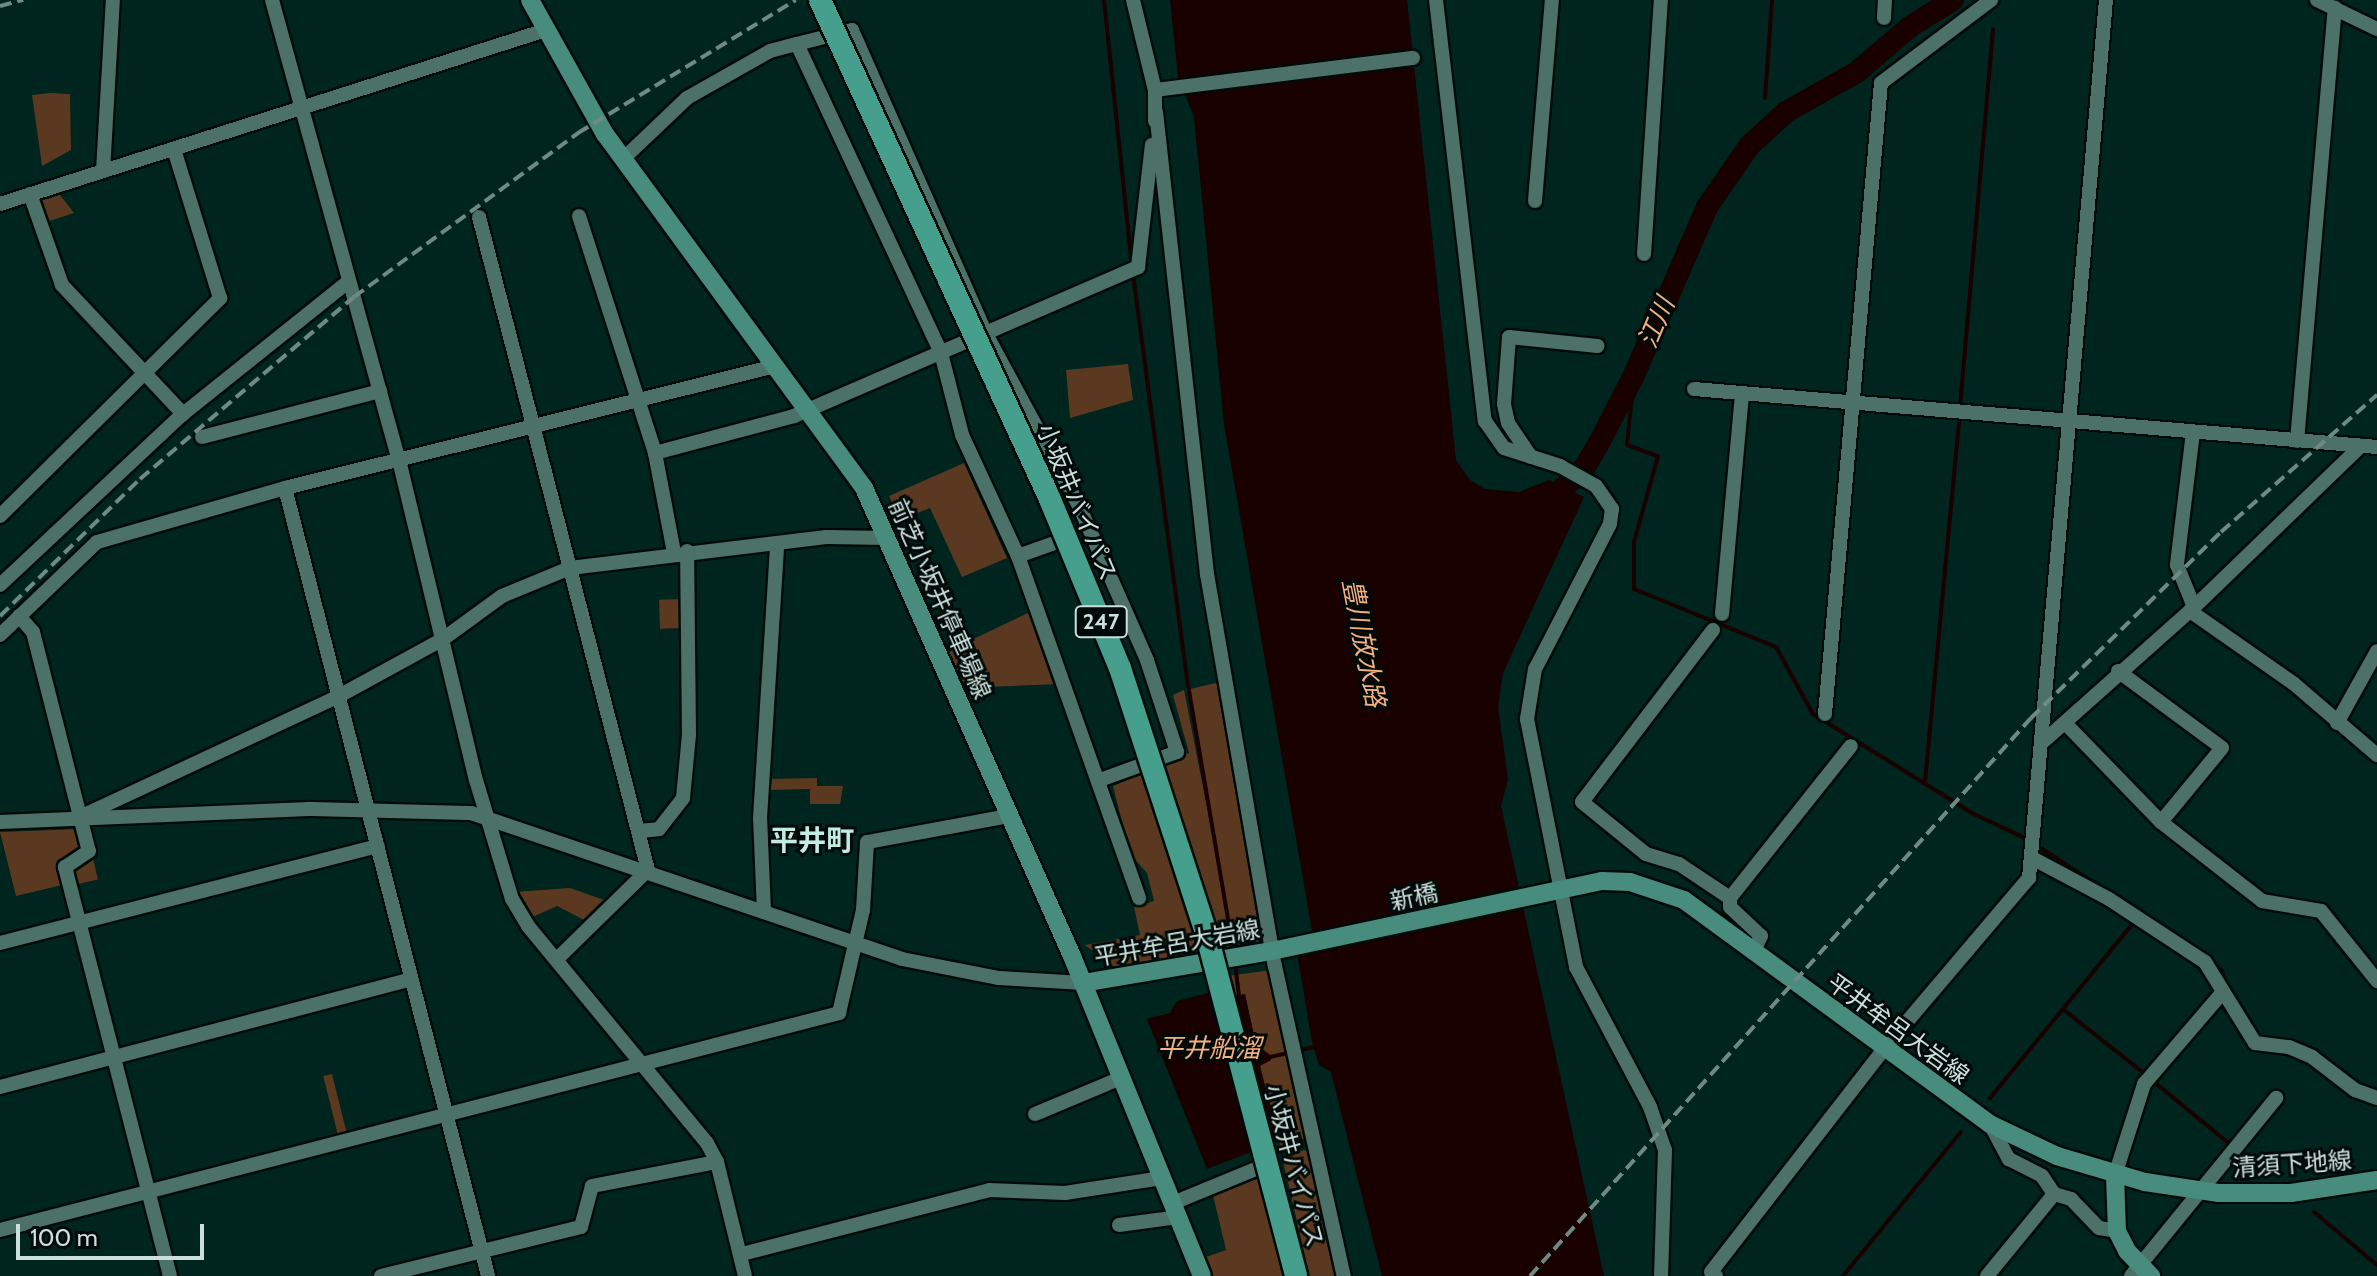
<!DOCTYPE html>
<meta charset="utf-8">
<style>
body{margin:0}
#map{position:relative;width:2377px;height:1276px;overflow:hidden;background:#00241e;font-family:Cabin,"Noto Sans JP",sans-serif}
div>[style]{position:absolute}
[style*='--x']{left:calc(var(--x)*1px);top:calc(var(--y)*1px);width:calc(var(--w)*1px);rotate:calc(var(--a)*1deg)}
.green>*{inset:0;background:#5b3820;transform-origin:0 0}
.water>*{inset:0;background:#190100}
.stream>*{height:4px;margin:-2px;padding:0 2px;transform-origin:2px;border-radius:2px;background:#190100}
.river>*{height:22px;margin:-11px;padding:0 11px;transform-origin:11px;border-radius:11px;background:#190100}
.roads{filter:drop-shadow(2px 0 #000b08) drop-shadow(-2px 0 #000b08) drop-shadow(0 2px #000b08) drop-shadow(0 -2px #000b08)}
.minor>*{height:14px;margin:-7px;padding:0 7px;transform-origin:7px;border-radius:7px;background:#4b7168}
.major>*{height:18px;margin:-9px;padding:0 9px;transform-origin:9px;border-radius:9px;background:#488c7e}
.rail>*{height:4px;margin-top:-2px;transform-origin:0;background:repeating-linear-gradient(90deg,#6f8a85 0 12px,transparent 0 18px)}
.bridges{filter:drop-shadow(2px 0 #000b08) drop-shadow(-2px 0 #000b08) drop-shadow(0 2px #000b08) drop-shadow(0 -2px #000b08)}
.highway-bridge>*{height:22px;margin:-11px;padding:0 11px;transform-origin:11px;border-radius:11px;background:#469e8d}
span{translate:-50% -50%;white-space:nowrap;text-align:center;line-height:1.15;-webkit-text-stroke:6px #000a08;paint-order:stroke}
.shield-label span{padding:2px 6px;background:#000a08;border:2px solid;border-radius:6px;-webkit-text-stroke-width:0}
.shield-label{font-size:22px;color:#cce0db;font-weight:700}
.street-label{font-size:24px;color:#cce0db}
.water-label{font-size:26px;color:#f6af7e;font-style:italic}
.quarter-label{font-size:28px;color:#c2ebe1;font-weight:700}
.scale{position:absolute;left:16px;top:1224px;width:188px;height:36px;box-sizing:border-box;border:4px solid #cce0db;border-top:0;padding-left:10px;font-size:24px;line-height:28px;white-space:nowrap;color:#cce0db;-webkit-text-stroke:6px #000a08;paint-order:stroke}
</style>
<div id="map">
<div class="green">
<div style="clip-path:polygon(50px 93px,70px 94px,71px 150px,42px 166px,32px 95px)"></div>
<div style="clip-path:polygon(57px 191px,74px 213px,43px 223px,35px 198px)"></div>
<div style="clip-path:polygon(1128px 364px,1133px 400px,1070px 418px,1066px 370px)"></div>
<div style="clip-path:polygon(964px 463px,1007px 558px,962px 577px,930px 508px,900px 520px,889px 496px)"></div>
<div style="left:682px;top:599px;width:29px;height:23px;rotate:88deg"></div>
<div style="clip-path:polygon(1030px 612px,1059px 684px,961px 688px,946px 652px)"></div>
<div style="clip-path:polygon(1220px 682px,1265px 940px,1116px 968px,1085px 945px,1140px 935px,1134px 907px,1154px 901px,1147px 873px,1130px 854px,1113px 786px,1189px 753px,1173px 695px,1184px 690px,1232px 934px,1190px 689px)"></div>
<div style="clip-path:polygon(817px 778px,817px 786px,843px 786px,840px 804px,810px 804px,810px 789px,766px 790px,766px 779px)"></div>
<div style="clip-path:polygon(80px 829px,86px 850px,66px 859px,66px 884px,16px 896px,0 832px)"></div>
<div style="left:93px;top:858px;width:22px;height:27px;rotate:77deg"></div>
<div style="clip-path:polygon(570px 888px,610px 902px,590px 923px,557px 906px,530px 918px,514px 892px)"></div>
<div style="clip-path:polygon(1271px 970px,1308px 1137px,1280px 1146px,1260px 1066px,1270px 1055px,1256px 1045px,1245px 995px,1232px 996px,1227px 976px)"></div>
<div style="left:332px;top:1074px;width:64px;height:9px;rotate:76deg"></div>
<div style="left:1310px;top:1149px;width:130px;height:29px;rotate:77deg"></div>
<div style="clip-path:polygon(1259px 1178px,1283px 1276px,1210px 1276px,1203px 1258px,1226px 1250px,1213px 1195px)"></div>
</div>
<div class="water">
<div style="clip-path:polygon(1170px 0,1407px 0,1456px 460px,1470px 480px,1485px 489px,1519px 492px,1549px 480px,1584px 497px,1503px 673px,1498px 707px,1508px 779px,1501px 806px,1604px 1276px,1382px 1276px,1331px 1072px,1319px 1065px,1312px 1042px,1297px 953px,1315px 948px,1224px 424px,1194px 117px,1178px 77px)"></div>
<div style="clip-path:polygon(1208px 993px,1211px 1000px,1245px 994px,1256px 1044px,1270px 1055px,1271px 1060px,1260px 1066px,1279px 1141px,1207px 1169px,1147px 1019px,1170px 1013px,1177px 1001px)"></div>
</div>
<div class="stream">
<div style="--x:1104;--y:0;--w:267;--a:84"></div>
<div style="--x:1765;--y:98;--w:98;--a:-85.9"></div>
<div style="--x:1133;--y:274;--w:409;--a:82.4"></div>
<div style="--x:1187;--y:679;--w:279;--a:80.3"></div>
<div style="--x:1634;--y:375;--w:70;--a:95.7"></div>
<div style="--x:1627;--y:445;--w:33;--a:20"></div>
<div style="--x:1658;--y:456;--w:89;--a:105.6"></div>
<div style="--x:1634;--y:542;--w:47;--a:90"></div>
<div style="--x:1634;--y:589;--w:153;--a:22.2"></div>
<div style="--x:1776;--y:647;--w:77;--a:61.1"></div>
<div style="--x:1813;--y:714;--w:187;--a:31.9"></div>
<div style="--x:1972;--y:813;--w:61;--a:25.3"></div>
<div style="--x:1960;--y:407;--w:379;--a:-85"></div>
<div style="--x:1925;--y:782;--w:365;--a:-84.6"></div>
<div style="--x:2042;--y:849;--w:74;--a:32.8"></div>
<div style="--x:2198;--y:950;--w:32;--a:41"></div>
<div style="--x:2222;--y:971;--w:15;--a:74"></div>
<div style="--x:1235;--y:963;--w:33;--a:83"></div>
<div style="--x:2064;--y:1010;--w:103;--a:38.3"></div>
<div style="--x:1270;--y:1057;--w:45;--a:-12.8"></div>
<div style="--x:2339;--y:1069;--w:31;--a:36"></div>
<div style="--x:2153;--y:1081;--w:102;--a:39.4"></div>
<div style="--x:1990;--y:1098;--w:226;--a:-50.7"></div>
<div style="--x:2238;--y:1150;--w:30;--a:40"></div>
<div style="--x:2314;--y:1212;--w:82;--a:40.1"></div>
<div style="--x:1843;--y:1276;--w:186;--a:-50.7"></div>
</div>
<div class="river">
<div style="--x:1546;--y:505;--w:54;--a:-44.3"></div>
<div style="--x:1585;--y:467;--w:30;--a:-60"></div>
<div style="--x:1600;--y:441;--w:74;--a:-62.7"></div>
<div style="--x:1634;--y:375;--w:183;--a:-66.5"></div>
<div style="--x:1707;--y:207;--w:75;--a:-55.3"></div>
<div style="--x:1750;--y:145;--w:49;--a:-42.5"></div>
<div style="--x:1786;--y:112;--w:81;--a:-29.4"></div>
<div style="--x:1857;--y:72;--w:71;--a:-40.4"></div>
<div style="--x:1911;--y:26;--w:49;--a:-31.8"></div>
</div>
<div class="roads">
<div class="minor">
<div style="--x:272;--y:0;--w:477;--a:74.6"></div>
<div style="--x:399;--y:460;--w:329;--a:76.5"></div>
<div style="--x:476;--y:780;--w:124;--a:73.2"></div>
<div style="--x:512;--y:899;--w:31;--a:59"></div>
<div style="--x:528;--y:926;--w:281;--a:50.5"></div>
<div style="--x:707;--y:1143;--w:21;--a:62"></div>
<div style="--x:717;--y:1162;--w:117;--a:76.2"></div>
<div style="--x:1133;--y:0;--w:93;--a:76.3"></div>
<div style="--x:1155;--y:90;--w:31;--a:90"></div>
<div style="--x:1436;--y:0;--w:424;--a:83.4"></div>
<div style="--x:1485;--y:421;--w:33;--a:55"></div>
<div style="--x:1504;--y:448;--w:59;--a:17.8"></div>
<div style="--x:1560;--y:466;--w:41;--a:29.1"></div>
<div style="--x:1596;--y:486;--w:28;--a:55"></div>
<div style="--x:1612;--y:509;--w:15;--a:98"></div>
<div style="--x:1610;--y:524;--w:163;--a:117.3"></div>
<div style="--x:1535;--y:669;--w:51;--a:99.1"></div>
<div style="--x:1527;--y:719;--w:253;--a:78.8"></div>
<div style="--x:1576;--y:967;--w:158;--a:62.1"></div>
<div style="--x:1650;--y:1107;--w:46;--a:70.8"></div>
<div style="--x:1665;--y:1150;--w:126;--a:91.8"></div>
<div style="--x:2317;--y:0;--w:67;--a:25.8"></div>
<div style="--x:1884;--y:18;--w:18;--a:-87"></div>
<div style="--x:1155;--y:90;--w:260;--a:-7.1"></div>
<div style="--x:1156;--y:112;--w:465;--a:83.7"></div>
<div style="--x:1207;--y:574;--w:398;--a:80.2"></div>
<div style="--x:1275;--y:966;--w:318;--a:77.5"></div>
<div style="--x:623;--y:159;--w:88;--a:-43.6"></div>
<div style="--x:687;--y:98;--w:95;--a:-29.5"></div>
<div style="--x:770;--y:51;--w:28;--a:-15"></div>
<div style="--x:103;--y:171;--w:171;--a:-86.7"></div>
<div style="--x:30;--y:194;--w:96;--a:70.6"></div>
<div style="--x:62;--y:285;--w:177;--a:46.8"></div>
<div style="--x:1535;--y:201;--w:202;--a:-85.2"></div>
<div style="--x:0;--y:204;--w:573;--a:-17.68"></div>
<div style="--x:579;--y:216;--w:249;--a:72.2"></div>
<div style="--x:655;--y:453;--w:102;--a:79.2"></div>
<div style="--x:479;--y:217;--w:675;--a:75.49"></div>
<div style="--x:1644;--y:254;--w:255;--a:-86.2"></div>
<div style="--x:1694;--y:389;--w:685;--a:4.85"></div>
<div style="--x:2193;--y:432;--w:134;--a:96.9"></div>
<div style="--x:2177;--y:565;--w:45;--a:68"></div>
<div style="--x:202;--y:437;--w:184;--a:-14.5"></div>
<div style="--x:2297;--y:441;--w:435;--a:-85"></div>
<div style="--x:655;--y:453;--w:144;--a:-14.9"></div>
<div style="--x:794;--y:416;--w:375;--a:-23.4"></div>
<div style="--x:1138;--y:267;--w:123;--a:-83.5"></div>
<div style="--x:1531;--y:457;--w:41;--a:-124.1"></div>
<div style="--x:1508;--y:423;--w:19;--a:-102"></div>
<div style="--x:1504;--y:404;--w:67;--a:-85.7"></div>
<div style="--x:1509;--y:337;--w:89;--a:5.8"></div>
<div style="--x:285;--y:488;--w:814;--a:75.55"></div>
<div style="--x:0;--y:516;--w:310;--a:-44.7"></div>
<div style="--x:220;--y:298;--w:156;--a:-107.2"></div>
<div style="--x:1018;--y:556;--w:41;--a:-19.7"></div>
<div style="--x:0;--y:585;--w:250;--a:-43.1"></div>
<div style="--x:183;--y:414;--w:211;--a:-38.7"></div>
<div style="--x:2190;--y:611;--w:126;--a:35"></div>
<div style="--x:2293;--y:683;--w:111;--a:40.6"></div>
<div style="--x:1722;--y:614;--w:222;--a:-84.8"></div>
<div style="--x:19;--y:616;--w:21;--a:49"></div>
<div style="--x:33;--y:632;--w:226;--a:75.7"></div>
<div style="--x:89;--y:851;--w:29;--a:146"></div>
<div style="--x:65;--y:867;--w:422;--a:75.6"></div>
<div style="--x:1713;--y:630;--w:216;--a:127.3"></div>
<div style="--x:1582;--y:802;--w:82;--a:39.1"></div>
<div style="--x:1646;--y:854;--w:34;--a:17"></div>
<div style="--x:1679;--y:864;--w:61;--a:33.7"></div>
<div style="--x:0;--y:635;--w:134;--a:-43.8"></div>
<div style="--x:97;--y:542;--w:196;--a:-16"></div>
<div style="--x:285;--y:488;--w:505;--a:-13.98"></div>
<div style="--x:2118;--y:671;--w:129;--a:36.5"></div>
<div style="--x:2222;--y:748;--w:96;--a:129.5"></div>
<div style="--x:1825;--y:714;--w:633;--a:-84.93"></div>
<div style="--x:1881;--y:83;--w:138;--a:-37"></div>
<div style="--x:2065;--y:723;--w:138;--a:45.9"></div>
<div style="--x:2161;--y:822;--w:128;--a:38"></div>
<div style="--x:2262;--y:901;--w:60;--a:9.6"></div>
<div style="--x:2321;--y:911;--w:90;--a:51.3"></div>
<div style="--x:2337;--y:723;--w:82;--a:-60.9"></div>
<div style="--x:2045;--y:740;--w:194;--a:-41.7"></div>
<div style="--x:2190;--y:611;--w:238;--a:-44"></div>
<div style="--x:1100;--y:780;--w:82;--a:-20"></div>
<div style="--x:1177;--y:752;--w:97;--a:-108.1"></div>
<div style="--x:1147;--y:660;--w:168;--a:-113.8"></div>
<div style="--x:1079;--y:506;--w:196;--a:-118.4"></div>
<div style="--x:986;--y:334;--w:332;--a:-113.8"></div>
<div style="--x:852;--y:30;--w:57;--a:165.7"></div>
<div style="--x:797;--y:44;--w:341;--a:65"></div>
<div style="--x:941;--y:353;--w:85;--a:75.6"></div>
<div style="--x:962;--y:435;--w:133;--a:65.2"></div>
<div style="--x:1018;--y:556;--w:363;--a:70.5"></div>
<div style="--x:84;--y:815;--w:281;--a:-25"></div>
<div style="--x:339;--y:696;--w:119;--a:-28.7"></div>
<div style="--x:443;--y:639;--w:73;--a:-36.1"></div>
<div style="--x:502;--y:596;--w:74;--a:-22.4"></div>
<div style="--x:570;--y:568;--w:258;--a:-6.9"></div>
<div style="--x:826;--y:537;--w:62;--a:0.9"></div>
<div style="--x:0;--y:822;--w:309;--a:-2.4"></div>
<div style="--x:309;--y:809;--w:162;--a:1.4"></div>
<div style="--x:471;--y:813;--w:455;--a:18.7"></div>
<div style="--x:902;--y:959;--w:99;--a:11.1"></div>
<div style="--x:999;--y:978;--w:84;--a:3.4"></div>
<div style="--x:638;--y:831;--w:21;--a:-5"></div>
<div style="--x:659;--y:829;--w:39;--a:-52"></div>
<div style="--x:683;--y:798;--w:63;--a:-84.6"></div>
<div style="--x:689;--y:735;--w:184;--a:-90.6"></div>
<div style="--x:2032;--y:858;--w:87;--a:28"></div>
<div style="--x:2109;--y:899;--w:115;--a:33.3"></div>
<div style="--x:2205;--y:962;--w:95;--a:58.3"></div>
<div style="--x:2255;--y:1043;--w:34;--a:7"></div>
<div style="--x:2289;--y:1047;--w:25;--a:23"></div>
<div style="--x:2312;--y:1057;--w:54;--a:37.5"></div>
<div style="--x:2355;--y:1090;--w:23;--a:20"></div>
<div style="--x:764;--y:912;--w:94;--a:-92.4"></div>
<div style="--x:760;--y:818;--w:275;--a:-86.4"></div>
<div style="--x:0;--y:943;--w:390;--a:-14.4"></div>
<div style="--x:1753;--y:953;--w:19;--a:-65"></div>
<div style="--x:1761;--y:936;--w:42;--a:-136.9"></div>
<div style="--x:1730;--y:907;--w:9;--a:-90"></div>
<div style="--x:1730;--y:898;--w:194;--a:-51.5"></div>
<div style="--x:557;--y:959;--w:127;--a:-44.4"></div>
<div style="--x:0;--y:1087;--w:425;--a:-14.7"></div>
<div style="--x:1035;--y:1114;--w:93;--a:-22.7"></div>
<div style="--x:1990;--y:1124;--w:40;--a:62"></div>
<div style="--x:2009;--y:1159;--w:37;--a:27"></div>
<div style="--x:2042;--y:1176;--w:22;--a:56"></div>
<div style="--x:2054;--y:1194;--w:18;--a:16"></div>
<div style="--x:2071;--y:1199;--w:40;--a:46"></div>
<div style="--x:2099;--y:1228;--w:18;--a:9"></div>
<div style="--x:2115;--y:1175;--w:96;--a:-72.3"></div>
<div style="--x:2144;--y:1084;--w:120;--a:-49.4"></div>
<div style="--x:1173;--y:1203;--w:90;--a:-22.3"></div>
<div style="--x:1119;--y:1225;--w:61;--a:-7.6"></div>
<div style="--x:0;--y:1230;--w:867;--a:-14.5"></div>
<div style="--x:839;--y:1013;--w:106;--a:-76.9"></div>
<div style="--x:863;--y:910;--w:68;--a:-86.6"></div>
<div style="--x:867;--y:842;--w:144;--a:-10.4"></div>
<div style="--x:742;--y:1254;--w:255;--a:-14.5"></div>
<div style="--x:989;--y:1190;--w:76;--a:2.3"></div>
<div style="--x:1065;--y:1193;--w:98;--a:-8.8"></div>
<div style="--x:381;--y:1276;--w:206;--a:-13.8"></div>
<div style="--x:581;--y:1227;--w:42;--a:-75"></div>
<div style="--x:592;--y:1186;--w:127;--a:-10.9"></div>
<div style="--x:1716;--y:1276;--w:6;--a:-141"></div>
<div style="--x:1711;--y:1272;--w:281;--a:-52.2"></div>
<div style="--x:1883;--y:1050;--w:226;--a:-49.7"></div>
<div style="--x:2029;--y:878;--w:881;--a:-84.99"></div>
<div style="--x:1987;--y:1276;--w:106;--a:-50.7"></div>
<div style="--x:2131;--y:1276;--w:230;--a:-50.8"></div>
</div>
<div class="major">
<div style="--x:530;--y:0;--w:154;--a:60.8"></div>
<div style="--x:605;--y:134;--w:439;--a:53.8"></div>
<div style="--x:864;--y:488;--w:512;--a:66.04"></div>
<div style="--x:1072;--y:956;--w:345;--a:67.9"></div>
<div style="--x:1083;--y:983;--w:192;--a:-9.6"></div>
<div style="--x:1272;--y:951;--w:337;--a:-12"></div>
<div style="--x:1602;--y:881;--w:28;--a:2"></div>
<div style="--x:1630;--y:882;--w:57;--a:18.4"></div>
<div style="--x:1684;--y:900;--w:379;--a:36.2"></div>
<div style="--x:1990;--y:1124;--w:74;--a:25.5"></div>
<div style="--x:2057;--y:1156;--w:92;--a:16.5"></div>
<div style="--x:2145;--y:1182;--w:75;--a:8.5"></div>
<div style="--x:2219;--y:1193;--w:72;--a:0"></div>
<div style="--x:2291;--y:1193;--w:87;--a:-8.6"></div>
<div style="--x:2115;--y:1175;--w:56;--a:88"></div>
<div style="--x:2117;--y:1231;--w:22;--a:63"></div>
<div style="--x:2127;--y:1251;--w:35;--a:46"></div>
</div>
</div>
<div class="rail">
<div style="--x:0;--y:6;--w:24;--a:-15"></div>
<div style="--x:0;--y:616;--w:196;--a:-44.4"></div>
<div style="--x:140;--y:479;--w:281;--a:-40.4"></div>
<div style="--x:354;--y:297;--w:278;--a:-36.2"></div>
<div style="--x:578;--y:133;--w:255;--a:-31.4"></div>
<div style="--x:1530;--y:1276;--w:750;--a:-48.08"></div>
<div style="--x:2031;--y:718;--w:266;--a:-44.4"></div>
<div style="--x:2221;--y:532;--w:208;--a:-41.3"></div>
</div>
<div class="bridges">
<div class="highway-bridge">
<div style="--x:820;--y:0;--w:547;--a:65.26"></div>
<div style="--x:1049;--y:497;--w:185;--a:67.5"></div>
<div style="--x:1120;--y:668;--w:282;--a:72"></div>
<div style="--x:1207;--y:936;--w:351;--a:75.3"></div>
</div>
</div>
<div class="shield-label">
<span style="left:1101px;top:622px">247</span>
</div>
<div class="street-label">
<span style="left:1077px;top:502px;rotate:67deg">小坂井バイパス</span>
<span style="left:940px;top:599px;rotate:66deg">前芝小坂井停車場線</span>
<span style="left:1414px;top:897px;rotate:-12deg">新橋</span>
<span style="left:1177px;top:943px;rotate:-10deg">平井牟呂大岩線</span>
<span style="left:1898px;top:1029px;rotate:36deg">平井牟呂大岩線</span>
<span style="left:2292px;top:1164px;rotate:-4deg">清須下地線</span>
<span style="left:1294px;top:1166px;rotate:75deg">小坂井バイパス</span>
</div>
<div class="water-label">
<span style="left:1657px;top:323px;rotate:-67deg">江川</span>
<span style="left:1363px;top:643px;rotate:79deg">豊川放水路</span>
<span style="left:1209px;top:1049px">平井船溜</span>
</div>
<div class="quarter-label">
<span style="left:812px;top:840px">平井町</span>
</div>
<div class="scale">100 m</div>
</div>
